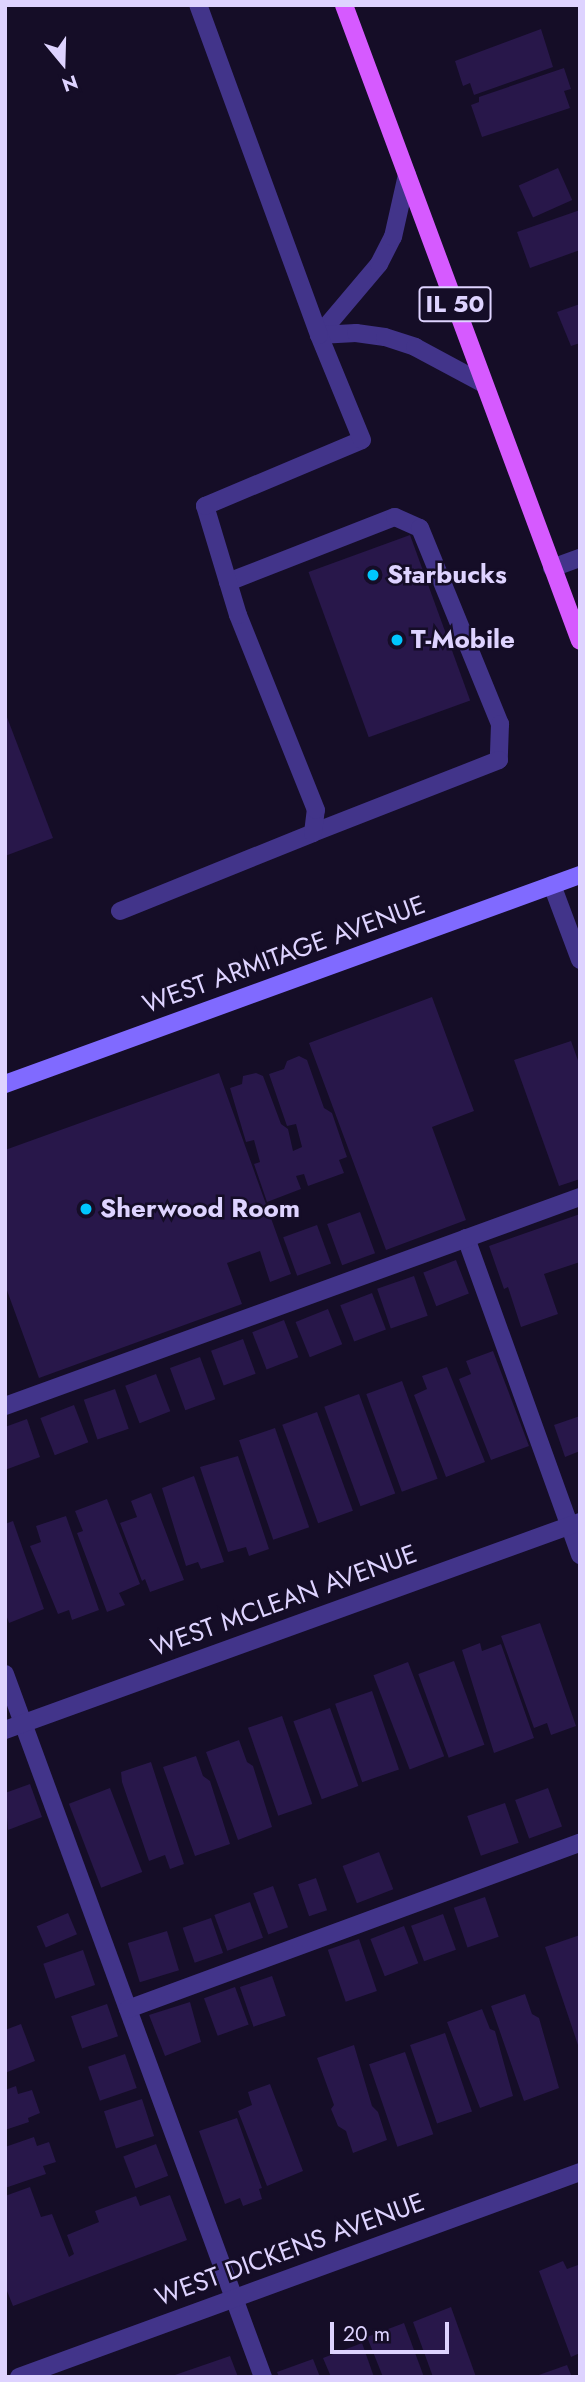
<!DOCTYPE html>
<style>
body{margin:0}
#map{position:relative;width:585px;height:2382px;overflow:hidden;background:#150d27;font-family:Jost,sans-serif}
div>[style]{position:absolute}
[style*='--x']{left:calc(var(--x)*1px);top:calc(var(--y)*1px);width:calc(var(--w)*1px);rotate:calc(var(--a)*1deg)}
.building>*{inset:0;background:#28174a;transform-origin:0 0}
.service>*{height:18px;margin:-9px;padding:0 9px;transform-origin:9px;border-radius:9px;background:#42348a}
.minor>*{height:18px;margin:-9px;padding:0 9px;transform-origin:9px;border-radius:9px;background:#42348a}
.secondary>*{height:18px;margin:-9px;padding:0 9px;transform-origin:9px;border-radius:9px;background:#806aff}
.primary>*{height:18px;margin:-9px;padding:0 9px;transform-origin:9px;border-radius:9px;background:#d65aff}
.dots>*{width:19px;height:19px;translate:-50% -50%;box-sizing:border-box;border:4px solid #150d27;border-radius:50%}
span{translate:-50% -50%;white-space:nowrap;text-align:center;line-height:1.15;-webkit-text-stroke:5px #150d27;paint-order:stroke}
.shield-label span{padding:2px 5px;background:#150d27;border:2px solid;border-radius:5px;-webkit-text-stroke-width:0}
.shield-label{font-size:24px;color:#ded3ff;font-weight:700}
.poi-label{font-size:26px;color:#ded3ff;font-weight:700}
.left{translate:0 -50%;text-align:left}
.street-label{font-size:26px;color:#ded3ff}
.frame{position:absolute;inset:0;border:7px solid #ded3ff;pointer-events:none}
.north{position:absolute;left:28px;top:28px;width:70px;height:70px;-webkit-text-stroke:5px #150d27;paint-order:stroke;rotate:161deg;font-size:19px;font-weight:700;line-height:28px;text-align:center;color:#ded3ff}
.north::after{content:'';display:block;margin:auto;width:24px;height:32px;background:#ded3ff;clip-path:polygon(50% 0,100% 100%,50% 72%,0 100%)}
.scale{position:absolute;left:330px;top:2322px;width:119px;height:32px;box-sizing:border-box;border:4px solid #ded3ff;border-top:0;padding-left:9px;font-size:21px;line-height:24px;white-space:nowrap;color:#ded3ff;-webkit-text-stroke:5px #150d27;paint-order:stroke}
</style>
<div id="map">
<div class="building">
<div style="clip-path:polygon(541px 29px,553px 67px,474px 95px,470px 83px,463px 86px,455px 61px)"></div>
<div style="clip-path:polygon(564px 68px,571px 89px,564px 91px,570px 108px,482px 137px,471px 105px,479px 102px,479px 97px)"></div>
<div style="left:558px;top:168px;width:35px;height:43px;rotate:66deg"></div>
<div style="clip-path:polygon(580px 210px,580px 250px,530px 268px,517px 232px)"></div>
<div style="clip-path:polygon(580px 304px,580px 343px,571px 346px,557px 312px)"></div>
<div style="left:410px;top:535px;width:176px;height:108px;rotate:70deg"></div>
<div style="clip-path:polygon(5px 712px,53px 838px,5px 856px)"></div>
<div style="clip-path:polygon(432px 997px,474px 1111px,432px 1127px,466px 1220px,386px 1250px,309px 1043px)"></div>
<div style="clip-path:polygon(571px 1041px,580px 1066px,580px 1179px,559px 1186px,514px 1060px)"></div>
<div style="clip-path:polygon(299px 1056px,307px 1060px,324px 1108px,332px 1113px,347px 1157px,339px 1160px,344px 1173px,308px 1186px,304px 1174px,296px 1176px,301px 1189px,267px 1202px,254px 1164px,260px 1162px,254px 1140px,246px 1142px,230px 1088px,242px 1084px,243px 1076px,256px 1073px,263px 1076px,281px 1124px,288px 1129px,293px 1151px,302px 1147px,296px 1124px,287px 1126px,269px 1074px,284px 1069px,287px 1061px)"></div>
<div style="clip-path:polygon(219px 1073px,291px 1274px,270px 1282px,260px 1251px,227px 1263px,242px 1304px,39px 1378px,5px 1285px,5px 1150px)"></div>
<div style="left:360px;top:1212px;width:44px;height:35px;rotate:70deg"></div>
<div style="clip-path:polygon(580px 1214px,580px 1262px,544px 1274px,558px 1314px,521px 1327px,508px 1287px,504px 1289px,489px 1246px)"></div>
<div style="left:317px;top:1225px;width:41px;height:36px;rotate:70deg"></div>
<div style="left:456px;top:1260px;width:36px;height:35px;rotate:69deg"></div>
<div style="left:414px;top:1276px;width:42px;height:39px;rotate:71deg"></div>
<div style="left:372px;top:1293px;width:39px;height:34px;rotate:69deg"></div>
<div style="left:328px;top:1309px;width:38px;height:35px;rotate:68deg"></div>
<div style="left:284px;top:1320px;width:40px;height:34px;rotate:69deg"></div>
<div style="left:243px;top:1339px;width:37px;height:34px;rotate:70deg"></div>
<div style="clip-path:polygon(493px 1351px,529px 1446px,491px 1460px,459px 1379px,471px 1374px,466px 1361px)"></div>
<div style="left:200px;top:1357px;width:45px;height:32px;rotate:70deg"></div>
<div style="clip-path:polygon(447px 1367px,485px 1462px,446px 1477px,414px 1395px,427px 1389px,422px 1376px)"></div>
<div style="left:156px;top:1374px;width:40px;height:33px;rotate:69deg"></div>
<div style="left:402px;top:1381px;width:104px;height:38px;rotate:70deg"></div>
<div style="left:115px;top:1389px;width:42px;height:33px;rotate:71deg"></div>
<div style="left:359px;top:1394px;width:106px;height:37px;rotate:70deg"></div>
<div style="left:74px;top:1405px;width:40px;height:36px;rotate:69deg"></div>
<div style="left:317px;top:1412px;width:105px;height:37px;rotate:70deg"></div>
<div style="clip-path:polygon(580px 1416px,580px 1451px,565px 1457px,554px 1425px)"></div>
<div style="clip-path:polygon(27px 1419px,40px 1457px,5px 1470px,5px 1427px)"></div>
<div style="left:275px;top:1428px;width:105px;height:38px;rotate:71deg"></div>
<div style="clip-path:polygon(238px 1456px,269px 1549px,249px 1556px,246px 1547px,228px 1552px,200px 1467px)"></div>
<div style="clip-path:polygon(194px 1476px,224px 1562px,201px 1569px,198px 1562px,186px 1566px,162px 1488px)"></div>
<div style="clip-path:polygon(151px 1493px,184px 1580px,150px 1592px,145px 1579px,142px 1581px,120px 1523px,137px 1517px,131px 1501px)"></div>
<div style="clip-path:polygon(107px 1499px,140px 1584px,119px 1593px,125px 1605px,107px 1612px,77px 1533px,83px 1531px,75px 1511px)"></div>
<div style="clip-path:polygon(66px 1516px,99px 1610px,72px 1620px,69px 1610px,58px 1614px,30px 1546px,41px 1542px,36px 1526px)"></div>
<div style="clip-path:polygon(13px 1521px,44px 1609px,9px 1623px,5px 1612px,5px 1524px)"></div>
<div style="clip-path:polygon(540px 1623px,576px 1726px,551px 1735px,547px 1723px,534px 1728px,501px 1636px)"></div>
<div style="clip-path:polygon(480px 1643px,482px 1651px,501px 1644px,534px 1738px,494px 1753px,462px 1650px)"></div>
<div style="left:454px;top:1661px;width:89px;height:38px;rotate:70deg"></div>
<div style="left:408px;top:1662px;width:101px;height:37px;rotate:69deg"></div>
<div style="left:372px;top:1691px;width:83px;height:39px;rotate:71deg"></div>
<div style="left:330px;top:1708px;width:83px;height:39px;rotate:70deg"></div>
<div style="left:282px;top:1716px;width:93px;height:36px;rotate:71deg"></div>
<div style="clip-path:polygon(239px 1740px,247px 1762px,253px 1766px,272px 1827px,238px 1840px,206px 1752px)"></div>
<div style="clip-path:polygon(196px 1756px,203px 1776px,210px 1781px,230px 1844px,195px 1856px,163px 1767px)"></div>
<div style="clip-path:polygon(151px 1762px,184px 1864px,170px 1869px,165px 1855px,149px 1861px,122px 1782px,121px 1772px)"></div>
<div style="clip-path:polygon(30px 1784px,42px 1817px,8px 1830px,5px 1793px)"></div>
<div style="left:110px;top:1788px;width:90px;height:44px;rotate:69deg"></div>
<div style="left:548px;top:1788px;width:41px;height:35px;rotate:70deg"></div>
<div style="left:505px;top:1803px;width:42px;height:40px;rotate:71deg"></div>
<div style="left:379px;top:1852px;width:40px;height:39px;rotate:69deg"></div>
<div style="left:316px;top:1878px;width:34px;height:19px;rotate:71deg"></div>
<div style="left:273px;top:1886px;width:44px;height:21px;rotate:70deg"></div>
<div style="left:485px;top:1897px;width:42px;height:33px;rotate:71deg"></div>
<div style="left:250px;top:1902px;width:38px;height:38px;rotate:70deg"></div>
<div style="left:68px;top:1913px;width:23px;height:34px;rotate:67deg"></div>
<div style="left:443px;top:1914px;width:38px;height:34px;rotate:70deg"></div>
<div style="left:211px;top:1918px;width:37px;height:30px;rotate:71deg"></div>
<div style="left:404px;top:1926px;width:40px;height:36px;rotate:69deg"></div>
<div style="left:167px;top:1931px;width:41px;height:41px;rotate:73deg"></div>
<div style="clip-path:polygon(580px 1935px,580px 2047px,579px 2048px,545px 1947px)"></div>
<div style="left:359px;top:1939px;width:55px;height:33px;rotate:71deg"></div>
<div style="left:83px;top:1950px;width:37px;height:42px;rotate:71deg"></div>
<div style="left:272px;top:1976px;width:42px;height:34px;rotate:71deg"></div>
<div style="left:235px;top:1987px;width:40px;height:33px;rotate:70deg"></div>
<div style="clip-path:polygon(525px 1994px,532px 2014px,539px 2018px,559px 2088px,524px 2101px,491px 2006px)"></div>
<div style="clip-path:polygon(190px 2002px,201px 2042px,165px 2056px,149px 2015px)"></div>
<div style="left:107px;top:2004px;width:34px;height:38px;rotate:71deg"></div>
<div style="clip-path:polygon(482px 2009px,490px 2029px,495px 2031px,513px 2096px,480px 2108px,447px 2022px)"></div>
<div style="clip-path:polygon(21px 2024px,35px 2061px,5px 2073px,5px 2030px)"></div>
<div style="left:445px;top:2033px;width:83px;height:37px;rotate:71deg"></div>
<div style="clip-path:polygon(354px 2045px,372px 2106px,378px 2112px,387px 2140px,353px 2153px,346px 2131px,338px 2126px,331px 2109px,334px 2105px,317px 2058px)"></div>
<div style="left:405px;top:2052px;width:87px;height:38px;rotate:71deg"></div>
<div style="left:125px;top:2054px;width:36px;height:39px;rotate:71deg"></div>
<div style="clip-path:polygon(270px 2084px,303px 2171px,267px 2186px,238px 2111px,252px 2105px,248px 2092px)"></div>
<div style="clip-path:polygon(16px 2086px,18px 2094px,32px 2090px,40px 2113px,28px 2118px,29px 2122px,5px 2130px,5px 2090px)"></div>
<div style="left:142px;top:2099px;width:39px;height:40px;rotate:72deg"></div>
<div style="clip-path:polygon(237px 2118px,262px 2188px,259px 2189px,262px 2199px,243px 2206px,240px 2198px,225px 2204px,199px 2131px)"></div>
<div style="clip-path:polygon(34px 2137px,37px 2146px,49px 2142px,56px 2162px,43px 2166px,46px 2174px,5px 2188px,5px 2147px)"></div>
<div style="left:156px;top:2144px;width:34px;height:35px;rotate:69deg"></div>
<div style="clip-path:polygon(30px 2187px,41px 2217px,52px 2214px,69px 2257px,74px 2254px,67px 2235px,99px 2222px,95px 2211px,136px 2196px,140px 2206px,170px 2195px,187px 2240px,13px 2306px,5px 2286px,5px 2196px)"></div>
<div style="clip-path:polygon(563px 2261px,567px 2269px,578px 2265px,580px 2270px,580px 2353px,571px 2357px,539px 2271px)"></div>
<div style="clip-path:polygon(451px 2307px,476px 2377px,433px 2377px,413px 2322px)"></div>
<div style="clip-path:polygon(404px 2323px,424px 2377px,383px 2377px,367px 2337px)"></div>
<div style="clip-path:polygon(362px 2343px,374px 2377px,331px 2377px,323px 2358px)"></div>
<div style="clip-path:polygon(230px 2356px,238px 2377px,172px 2377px,172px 2376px)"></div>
<div style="clip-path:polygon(313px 2359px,320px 2377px,279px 2377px,277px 2372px)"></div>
<div style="clip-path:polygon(567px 2365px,572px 2377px,536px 2377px,536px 2376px)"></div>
</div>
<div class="service">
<div style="--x:319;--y:335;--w:93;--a:-49.8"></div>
<div style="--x:379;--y:264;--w:30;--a:-63"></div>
<div style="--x:393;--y:237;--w:64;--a:-77.3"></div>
<div style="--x:319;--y:335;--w:37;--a:-3"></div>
<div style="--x:356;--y:333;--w:29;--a:8"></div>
<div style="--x:385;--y:337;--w:32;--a:18"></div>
<div style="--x:415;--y:347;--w:78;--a:28.2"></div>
<div style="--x:552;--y:568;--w:30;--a:-20"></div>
<div style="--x:228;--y:582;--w:179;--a:-21.3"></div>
<div style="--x:395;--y:517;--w:27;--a:24"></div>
<div style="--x:420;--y:528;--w:212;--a:67.8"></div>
<div style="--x:500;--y:724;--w:36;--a:92"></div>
<div style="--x:499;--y:760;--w:200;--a:158.6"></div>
<div style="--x:552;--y:885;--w:80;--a:69.5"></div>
<div style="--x:120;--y:911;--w:208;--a:-22"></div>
<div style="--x:313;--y:833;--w:23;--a:-83"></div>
<div style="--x:316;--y:810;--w:210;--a:-111.8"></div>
<div style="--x:238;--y:615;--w:114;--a:-106.8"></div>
<div style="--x:205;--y:506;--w:170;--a:-22.8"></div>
<div style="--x:362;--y:440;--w:113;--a:-112.3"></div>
<div style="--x:319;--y:335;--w:351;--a:-110.1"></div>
<div style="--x:466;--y:1238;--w:337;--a:70.2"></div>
<div style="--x:5;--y:1406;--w:612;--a:-19.98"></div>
<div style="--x:5;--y:1674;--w:749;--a:69.85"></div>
<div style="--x:128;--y:2009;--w:482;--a:-20.2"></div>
</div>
<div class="minor">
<div style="--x:5;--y:1730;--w:611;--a:-19.89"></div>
<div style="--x:19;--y:2377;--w:597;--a:-20.07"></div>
</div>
<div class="secondary">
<div style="--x:5;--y:1084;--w:612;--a:-19.98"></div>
</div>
<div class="primary">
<div style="--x:344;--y:5;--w:678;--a:69.64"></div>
</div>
<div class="dots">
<div style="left:373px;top:575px;background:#00c6fe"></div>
<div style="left:397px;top:640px;background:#00c6fe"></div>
<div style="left:86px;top:1209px;background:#00c6fe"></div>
</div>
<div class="shield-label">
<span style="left:455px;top:304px">IL 50</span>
</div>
<div class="poi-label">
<span class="left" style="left:387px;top:575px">Starbucks</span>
<span class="left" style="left:411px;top:640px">T-Mobile</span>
<span class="left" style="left:100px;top:1209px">Sherwood Room</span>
</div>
<div class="street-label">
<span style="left:284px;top:955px;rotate:-20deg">WEST ARMITAGE AVENUE</span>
<span style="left:284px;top:1601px;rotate:-20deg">WEST MCLEAN AVENUE</span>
<span style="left:290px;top:2250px;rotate:-20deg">WEST DICKENS AVENUE</span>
</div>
<div class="frame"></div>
<div class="north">N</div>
<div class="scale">20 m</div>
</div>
